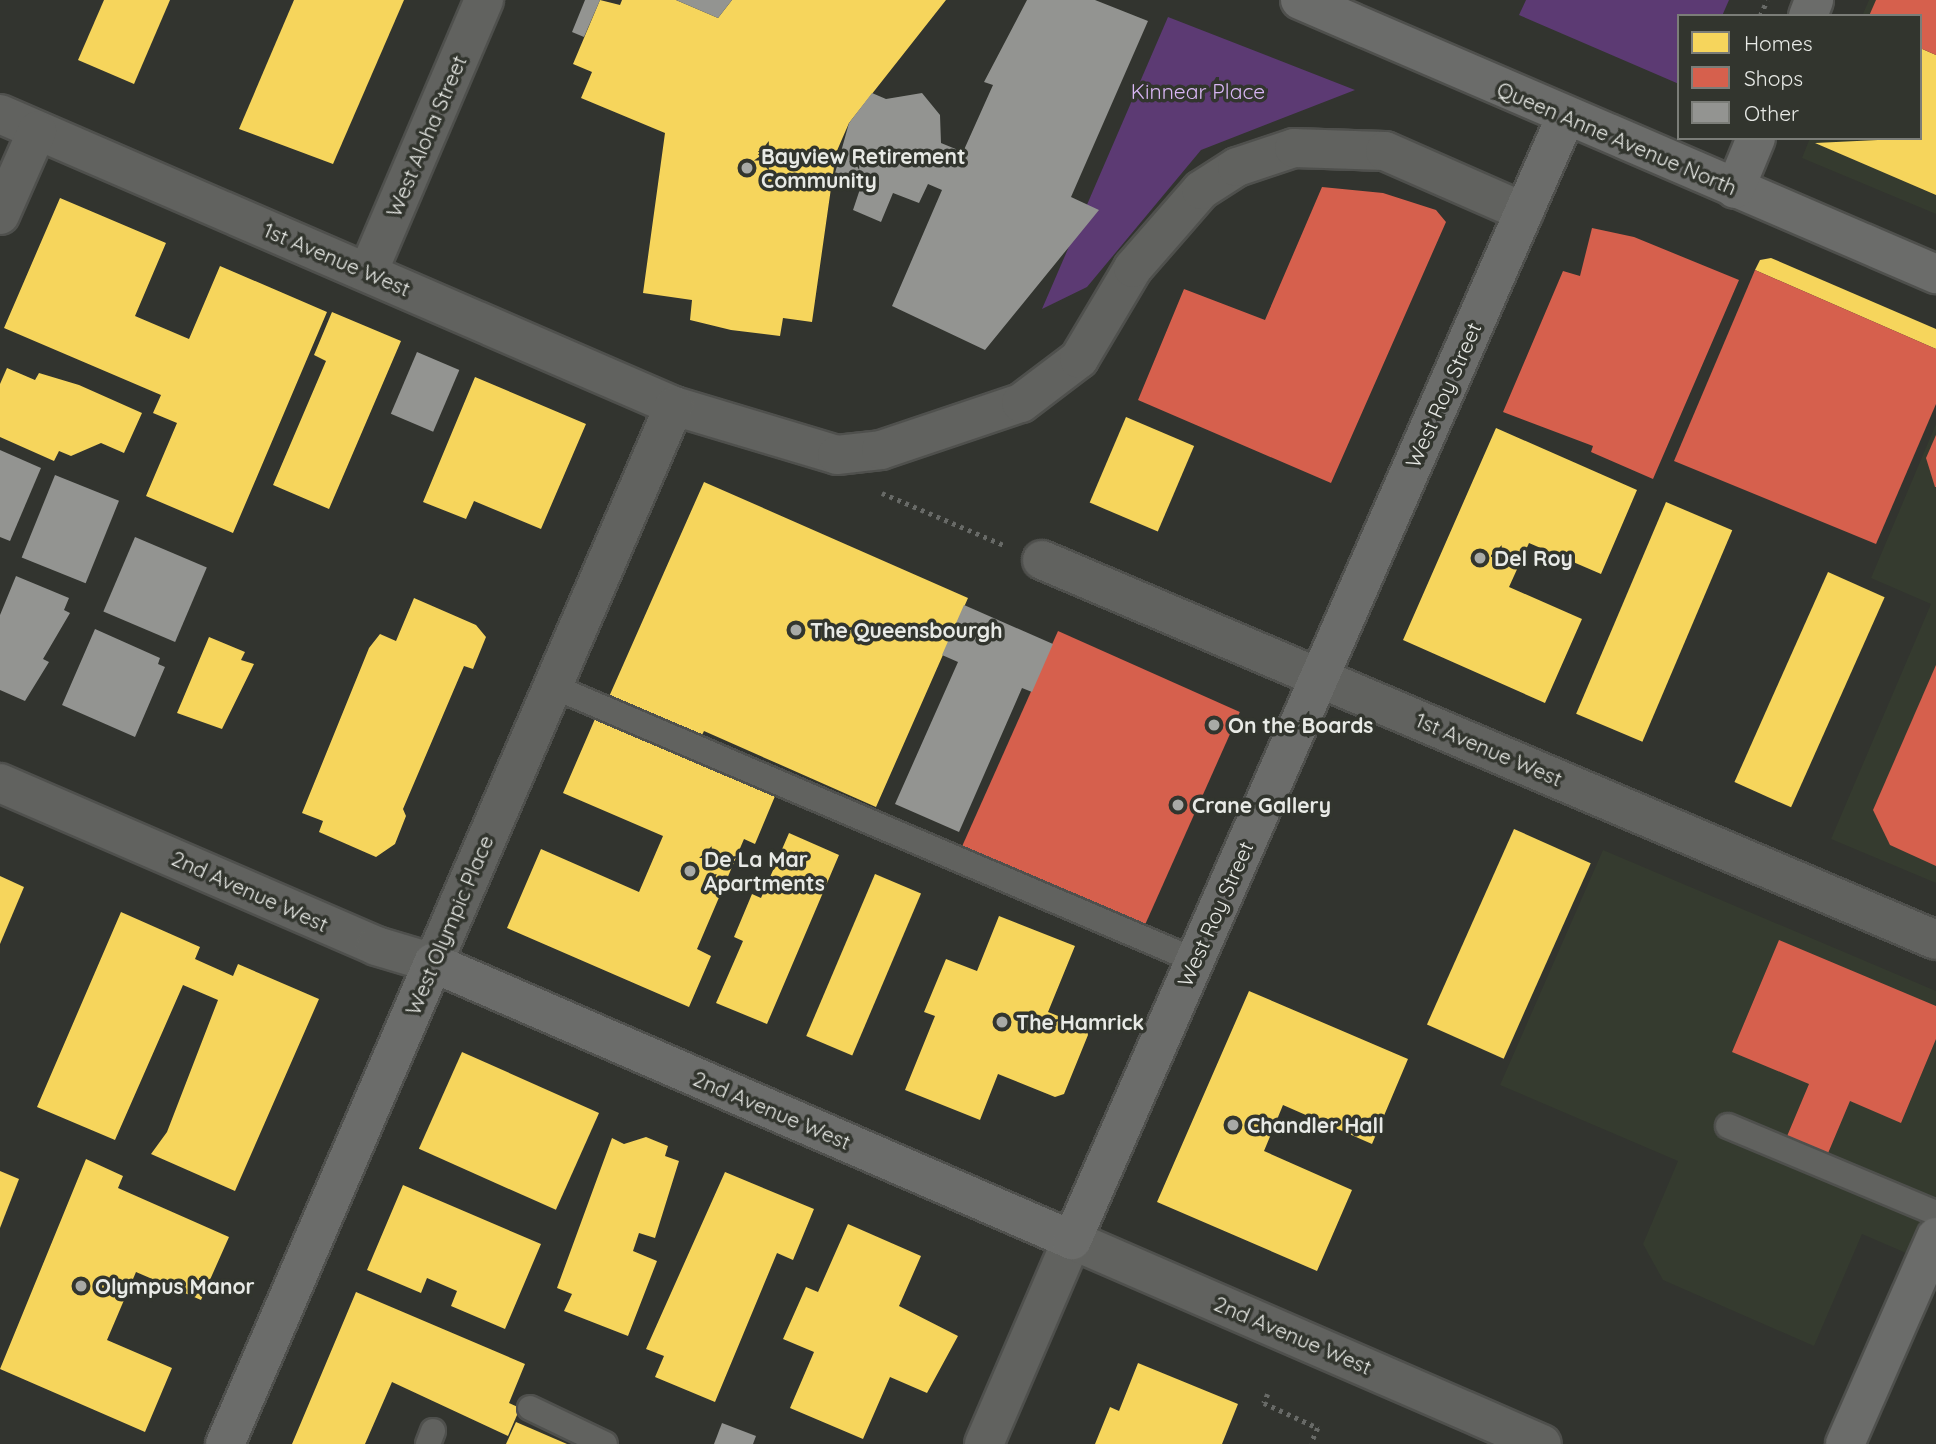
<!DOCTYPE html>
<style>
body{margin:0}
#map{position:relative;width:1936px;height:1444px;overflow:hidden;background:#32342f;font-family:Quicksand,sans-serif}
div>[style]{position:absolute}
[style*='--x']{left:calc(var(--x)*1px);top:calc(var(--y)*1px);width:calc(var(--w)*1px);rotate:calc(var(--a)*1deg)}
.built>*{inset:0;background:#353b2f}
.green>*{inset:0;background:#5c3a73}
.homes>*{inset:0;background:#f6d55c;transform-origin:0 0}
.shops>*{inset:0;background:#d6604d;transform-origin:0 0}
.building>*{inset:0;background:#939491;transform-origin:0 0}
.path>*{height:4.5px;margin-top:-2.25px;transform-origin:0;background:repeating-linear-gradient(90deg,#686a67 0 3.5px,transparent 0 8.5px)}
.roads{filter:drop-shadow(2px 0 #4f504d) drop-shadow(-2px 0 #4f504d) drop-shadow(0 2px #4f504d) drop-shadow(0 -2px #4f504d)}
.lane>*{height:24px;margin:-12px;padding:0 12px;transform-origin:12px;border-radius:12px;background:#61625f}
.street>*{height:38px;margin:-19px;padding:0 19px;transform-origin:19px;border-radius:19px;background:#61625f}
.secondary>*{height:38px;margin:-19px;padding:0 19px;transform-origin:19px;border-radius:19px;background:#6b6c6a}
.dots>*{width:19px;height:19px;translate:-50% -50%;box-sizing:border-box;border:4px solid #32352e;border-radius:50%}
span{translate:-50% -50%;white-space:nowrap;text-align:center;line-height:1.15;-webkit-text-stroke:7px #32352e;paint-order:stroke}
.park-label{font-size:21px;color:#d8b6f4}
.street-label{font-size:21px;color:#e8eae6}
.poi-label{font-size:21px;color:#e8eae6;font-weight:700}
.left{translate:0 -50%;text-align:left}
.legend{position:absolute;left:1677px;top:14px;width:245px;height:126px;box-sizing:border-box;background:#32352e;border:2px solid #7b7d78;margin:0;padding:9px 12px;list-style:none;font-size:21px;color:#e8eae6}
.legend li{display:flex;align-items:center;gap:14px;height:35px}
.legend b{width:35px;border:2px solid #7b7d78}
</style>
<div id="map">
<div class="built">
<div style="clip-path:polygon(1869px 0,1936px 0,1936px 214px,1802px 158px,1810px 138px,1920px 138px,1920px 16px,1862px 16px)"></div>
<div style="clip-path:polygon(1936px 424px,1936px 883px,1831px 839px,1931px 604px,1871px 578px)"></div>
<div style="clip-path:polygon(1603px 850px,1936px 991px,1936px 1266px,1862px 1234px,1814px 1346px,1663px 1280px,1643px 1244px,1678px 1161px,1500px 1085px)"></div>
</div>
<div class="green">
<div style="clip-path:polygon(1526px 0,1729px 0,1722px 16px,1679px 16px,1679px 84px,1519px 15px)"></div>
<div style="clip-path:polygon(1168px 17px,1355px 90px,1201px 150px,1087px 287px,1042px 309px)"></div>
</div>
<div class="homes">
<div style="clip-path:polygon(104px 0,170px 0,134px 84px,78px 60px)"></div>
<div style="clip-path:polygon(294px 0,404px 0,333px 164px,239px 129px)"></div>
<div style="clip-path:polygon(600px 0,620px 5px,622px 0,676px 0,718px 18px,732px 0,946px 0,849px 123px,836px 153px,812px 322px,783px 318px,780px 336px,731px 330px,690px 320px,692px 300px,643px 293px,665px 133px,581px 98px,592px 72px,573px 64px)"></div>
<div style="clip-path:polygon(1920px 48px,1936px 55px,1936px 195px,1815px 143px,1920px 138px)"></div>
<div style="clip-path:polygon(60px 198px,166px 243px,135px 316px,189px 339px,220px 266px,327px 312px,233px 533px,146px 496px,177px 423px,153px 413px,161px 395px,4px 328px)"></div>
<div style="clip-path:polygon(1771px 258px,1936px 329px,1936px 349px,1755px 270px,1760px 260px)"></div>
<div style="clip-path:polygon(332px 312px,401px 341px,329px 509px,273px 485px,326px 361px,314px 355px)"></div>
<div style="clip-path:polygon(7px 368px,35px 380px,39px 373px,79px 385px,142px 413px,124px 453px,101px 443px,71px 456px,59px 451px,54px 461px,0 437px,0 384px)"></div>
<div style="clip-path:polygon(475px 377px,586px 424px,541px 529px,474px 501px,466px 519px,423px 502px)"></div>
<div style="left:1126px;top:417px;width:74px;height:93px;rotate:23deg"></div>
<div style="clip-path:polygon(1496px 428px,1637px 490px,1601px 574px,1529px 543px,1509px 587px,1582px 619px,1545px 703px,1403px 640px)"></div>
<div style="clip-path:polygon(704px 482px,968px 598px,876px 807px,704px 731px,700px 739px,608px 699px)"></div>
<div style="left:1666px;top:502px;width:72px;height:230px;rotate:23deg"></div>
<div style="left:1828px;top:572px;width:62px;height:230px;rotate:24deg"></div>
<div style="clip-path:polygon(414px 598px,476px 625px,486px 637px,473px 669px,464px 666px,403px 809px,406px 816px,395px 844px,376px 857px,319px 832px,323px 821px,302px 813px,369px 648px,380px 634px,396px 641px)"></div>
<div style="clip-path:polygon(209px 637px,245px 652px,241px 660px,254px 664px,222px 729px,177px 713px)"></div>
<div style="clip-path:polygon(598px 712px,778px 789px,755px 844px,744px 839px,697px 949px,711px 956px,689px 1007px,507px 928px,541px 849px,639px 892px,663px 836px,563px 793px)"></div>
<div style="left:1514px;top:829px;width:84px;height:214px;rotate:24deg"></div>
<div style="clip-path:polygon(789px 833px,839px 855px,767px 1024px,716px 1003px,743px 941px,734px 937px,752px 894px,761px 898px)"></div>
<div style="left:875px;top:874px;width:50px;height:176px;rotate:23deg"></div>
<div style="clip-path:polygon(0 876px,24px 887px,0 944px)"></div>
<div style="clip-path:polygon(121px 912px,200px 947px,195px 959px,233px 976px,238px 964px,319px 999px,235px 1191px,151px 1154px,167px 1132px,218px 1000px,183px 985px,115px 1140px,37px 1107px)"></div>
<div style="clip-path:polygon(999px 916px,1075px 946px,1048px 1012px,1086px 1027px,1088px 1035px,1064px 1094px,1055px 1097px,998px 1074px,980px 1120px,905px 1090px,935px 1016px,924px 1012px,946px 959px,977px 971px)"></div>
<div style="clip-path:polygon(1249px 991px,1408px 1059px,1372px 1144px,1283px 1105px,1264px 1151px,1352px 1190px,1317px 1271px,1157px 1202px)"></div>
<div style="left:462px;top:1052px;width:150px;height:106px;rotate:24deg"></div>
<div style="clip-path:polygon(646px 1137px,668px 1146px,665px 1156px,679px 1161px,655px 1238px,639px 1233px,633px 1251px,657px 1261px,628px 1336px,564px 1311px,572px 1294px,557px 1288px,612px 1138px,624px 1144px)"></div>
<div style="clip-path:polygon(86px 1159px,123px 1176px,118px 1188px,229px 1237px,201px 1300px,136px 1272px,107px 1340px,172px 1368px,145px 1432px,0 1369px)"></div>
<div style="clip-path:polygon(0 1171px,19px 1179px,0 1228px)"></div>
<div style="clip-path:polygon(725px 1172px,814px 1209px,793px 1260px,777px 1253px,715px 1402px,655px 1377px,664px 1356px,646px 1349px)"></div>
<div style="clip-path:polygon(403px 1185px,541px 1244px,505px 1329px,451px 1306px,457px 1291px,427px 1278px,421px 1293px,367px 1270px)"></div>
<div style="clip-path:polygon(848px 1224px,921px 1256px,899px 1306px,958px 1336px,927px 1393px,890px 1377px,863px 1439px,790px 1408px,814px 1352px,783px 1339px,806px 1287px,818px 1292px)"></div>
<div style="clip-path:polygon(356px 1292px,525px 1364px,509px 1403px,520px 1408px,508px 1436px,392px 1382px,365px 1444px,292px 1444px)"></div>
<div style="clip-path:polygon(1138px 1363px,1238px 1404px,1222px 1444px,1095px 1444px,1110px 1407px,1119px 1411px)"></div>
<div style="clip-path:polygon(516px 1422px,567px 1444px,506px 1444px)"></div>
</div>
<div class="shops">
<div style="clip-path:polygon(1876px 0,1936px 0,1936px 55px,1920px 48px,1920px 16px,1869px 16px)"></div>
<div style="clip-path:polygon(1322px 187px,1383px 193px,1436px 210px,1446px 222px,1331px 483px,1138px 400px,1184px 289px,1265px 320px)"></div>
<div style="clip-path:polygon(1592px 228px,1634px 237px,1739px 280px,1653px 479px,1591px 452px,1593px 446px,1503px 412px,1563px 271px,1580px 276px)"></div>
<div style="clip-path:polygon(1755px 270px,1936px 349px,1936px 404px,1876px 544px,1674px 461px)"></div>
<div style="clip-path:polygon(1936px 435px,1936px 487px,1935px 487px,1926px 458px)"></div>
<div style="left:1058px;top:631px;width:199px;height:236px;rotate:24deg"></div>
<div style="clip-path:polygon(1936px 665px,1936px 866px,1890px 845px,1873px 810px)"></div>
<div style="clip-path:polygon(1779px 940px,1936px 1006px,1936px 1039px,1901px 1123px,1850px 1101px,1826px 1158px,1785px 1141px,1809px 1084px,1732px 1052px)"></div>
</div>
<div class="building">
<div style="clip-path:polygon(585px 0,600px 0,584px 37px,572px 32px)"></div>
<div style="clip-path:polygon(676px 0,732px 0,718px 18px)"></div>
<div style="clip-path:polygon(1027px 0,1095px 0,1148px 21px,1071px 197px,1099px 210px,985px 350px,892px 306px,942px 190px,928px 184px,919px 203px,893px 193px,881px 222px,853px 210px,860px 189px,832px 184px,849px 123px,872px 93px,886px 99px,922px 93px,940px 115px,941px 143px,963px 152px,993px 85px,984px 82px)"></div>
<div style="left:417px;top:352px;width:46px;height:67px;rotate:23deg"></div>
<div style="clip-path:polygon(0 450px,41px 468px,10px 541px,0 537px)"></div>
<div style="left:55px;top:475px;width:69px;height:89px;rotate:22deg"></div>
<div style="left:135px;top:537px;width:78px;height:81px;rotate:23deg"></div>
<div style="clip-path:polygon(16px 576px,69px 598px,64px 610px,70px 613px,43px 659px,49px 662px,25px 701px,0 690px,0 615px)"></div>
<div style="clip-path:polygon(964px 605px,1053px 644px,1032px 692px,1022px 688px,959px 832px,895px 804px,958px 662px,942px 655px)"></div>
<div style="clip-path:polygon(95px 629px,160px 658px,158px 664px,165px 667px,135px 737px,62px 705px)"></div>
<div style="clip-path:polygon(722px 1423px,756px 1436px,753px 1444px,714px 1444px)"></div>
</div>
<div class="path">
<div style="--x:1760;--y:16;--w:17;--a:-66"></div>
<div style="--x:882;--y:493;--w:135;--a:23.1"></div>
<div style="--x:1268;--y:1394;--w:10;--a:114"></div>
<div style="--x:1264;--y:1403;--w:60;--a:24.8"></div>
<div style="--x:1318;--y:1428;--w:17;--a:114"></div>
</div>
<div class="roads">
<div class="lane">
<div style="--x:552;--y:686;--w:698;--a:23.11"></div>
<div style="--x:1728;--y:1126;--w:225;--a:22.7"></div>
<div style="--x:530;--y:1408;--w:83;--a:25.6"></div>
<div style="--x:428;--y:1444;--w:14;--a:-69"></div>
</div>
<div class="street">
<div style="--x:0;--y:114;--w:735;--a:23.42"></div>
<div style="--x:674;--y:406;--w:170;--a:16.7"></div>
<div style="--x:837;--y:455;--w:44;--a:-6.5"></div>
<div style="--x:881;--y:450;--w:148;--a:-18.6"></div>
<div style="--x:1021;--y:403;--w:73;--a:-37.2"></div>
<div style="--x:1079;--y:359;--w:106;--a:-59.3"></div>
<div style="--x:1133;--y:268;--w:103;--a:-48.9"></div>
<div style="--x:1201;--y:190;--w:43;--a:-32.6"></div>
<div style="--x:1237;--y:167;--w:60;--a:-18.4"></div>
<div style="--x:1294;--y:148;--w:91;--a:1.9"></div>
<div style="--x:1385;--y:151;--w:152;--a:23.7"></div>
<div style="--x:0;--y:215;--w:92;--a:-66.2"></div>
<div style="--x:368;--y:272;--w:296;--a:-66.9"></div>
<div style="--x:1042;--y:560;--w:971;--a:23.03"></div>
<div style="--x:0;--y:783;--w:410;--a:23.4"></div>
<div style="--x:376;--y:946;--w:59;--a:16.6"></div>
<div style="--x:433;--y:963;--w:607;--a:-66.6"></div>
<div style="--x:984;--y:1444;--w:222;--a:-66.7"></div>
<div style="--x:1072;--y:1240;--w:512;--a:23.46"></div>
</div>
<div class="secondary">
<div style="--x:1300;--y:0;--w:693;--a:23.31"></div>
<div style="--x:1808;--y:16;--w:17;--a:-69"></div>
<div style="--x:1735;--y:189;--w:55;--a:-67.6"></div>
<div style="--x:225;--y:1444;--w:524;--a:-66.61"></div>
<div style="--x:433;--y:963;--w:696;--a:23.44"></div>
<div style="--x:1072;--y:1240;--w:1228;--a:-66.27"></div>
<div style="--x:1845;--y:1444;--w:226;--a:-66.3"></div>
</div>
</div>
<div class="dots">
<div style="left:747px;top:168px;background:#a8aaa6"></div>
<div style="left:1480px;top:558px;background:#a8aaa6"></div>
<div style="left:796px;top:630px;background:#a8aaa6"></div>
<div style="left:1214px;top:725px;background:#a8aaa6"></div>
<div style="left:1178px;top:805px;background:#a8aaa6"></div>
<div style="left:690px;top:871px;background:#a8aaa6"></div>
<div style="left:1002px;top:1022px;background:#a8aaa6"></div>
<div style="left:1233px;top:1125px;background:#a8aaa6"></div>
<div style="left:81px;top:1286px;background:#a8aaa6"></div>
</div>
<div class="park-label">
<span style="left:1198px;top:91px">Kinnear Place</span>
</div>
<div class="street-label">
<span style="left:426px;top:136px;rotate:-67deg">West Aloha Street</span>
<span style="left:1617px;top:138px;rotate:23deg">Queen Anne Avenue North</span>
<span style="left:337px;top:259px;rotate:23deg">1st Avenue West</span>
<span style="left:1443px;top:395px;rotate:-66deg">West Roy Street</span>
<span style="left:1489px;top:749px;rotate:23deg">1st Avenue West</span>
<span style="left:250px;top:891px;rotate:24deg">2nd Avenue West</span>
<span style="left:1215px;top:914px;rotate:-66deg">West Roy Street</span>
<span style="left:449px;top:925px;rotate:-67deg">West Olympic Place</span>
<span style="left:772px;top:1110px;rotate:23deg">2nd Avenue West</span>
<span style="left:1293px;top:1335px;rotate:23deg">2nd Avenue West</span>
</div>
<div class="poi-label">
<span class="left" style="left:761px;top:168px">Bayview Retirement<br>Community</span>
<span class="left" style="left:1494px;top:558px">Del Roy</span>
<span class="left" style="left:810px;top:630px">The Queensbourgh</span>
<span class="left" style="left:1228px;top:725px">On the Boards</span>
<span class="left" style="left:1192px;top:805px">Crane Gallery</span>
<span class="left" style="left:704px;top:871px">De La Mar<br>Apartments</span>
<span class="left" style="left:1016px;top:1022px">The Hamrick</span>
<span class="left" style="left:1247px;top:1125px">Chandler Hall</span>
<span class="left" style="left:95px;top:1286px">Olympus Manor</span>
</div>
<ul class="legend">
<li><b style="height:19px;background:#f6d55c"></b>Homes</li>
<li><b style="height:19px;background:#d6604d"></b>Shops</li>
<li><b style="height:19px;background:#939491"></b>Other</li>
</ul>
</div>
